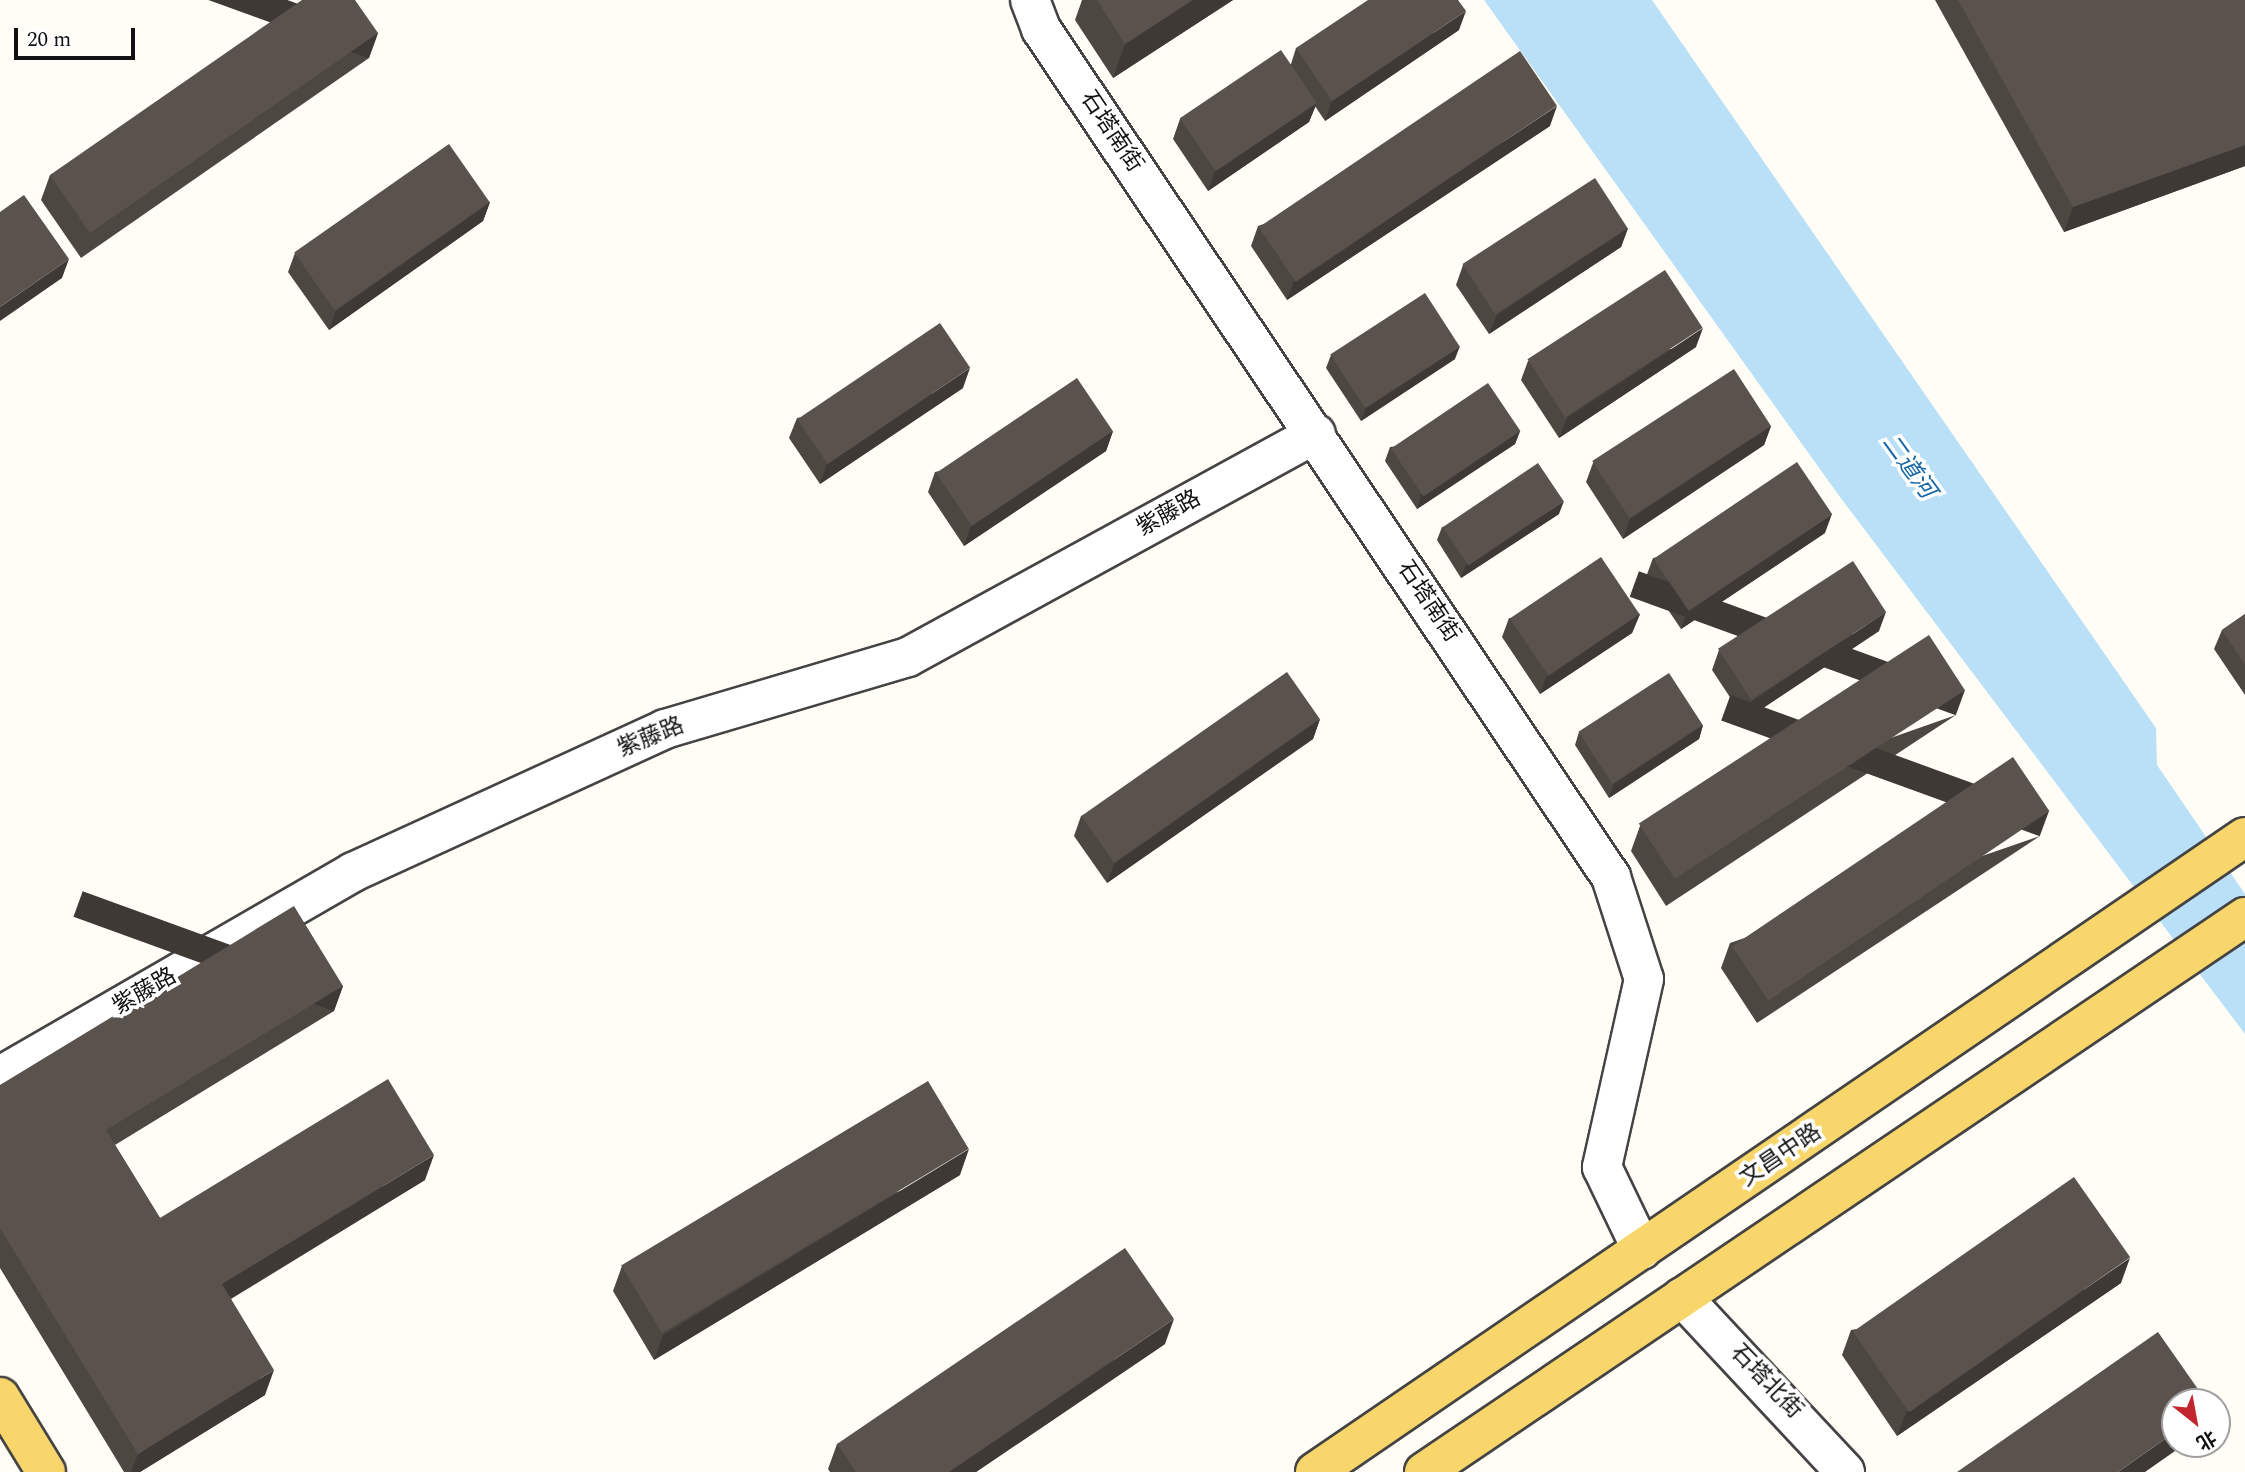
<!DOCTYPE html>
<meta charset="utf-8">
<style>
body{margin:0}
#map{position:relative;width:2245px;height:1472px;overflow:hidden;background:#fffdf5;font-family:Spectral,"Noto Sans SC",serif}
div>[style]{position:absolute}
[style*='--x']{left:calc(var(--x)*1px);top:calc(var(--y)*1px);width:calc(var(--w)*1px);rotate:calc(var(--a)*1deg)}
.water>*{inset:0;background:#b9e0f7}
.roads{filter:drop-shadow(2px 0 #444) drop-shadow(-2px 0 #444) drop-shadow(0 2px #444) drop-shadow(0 -2px #444)}
.minor>*{height:38px;margin:-19px;padding:0 19px;transform-origin:19px;border-radius:19px;background:#fff}
.major>*{height:38px;margin:-19px;padding:0 19px;transform-origin:19px;border-radius:19px;background:#f9d66b}
.wall>*{inset:0;background:#4d4742}
.shaded-wall>*{inset:0;background:#3f3936;transform-origin:0 0}
.building>*{inset:0;background:#5a524d;transform-origin:0 0}
span{translate:-50% -50%;white-space:nowrap;text-align:center;line-height:1.15;-webkit-text-stroke:7px #fff;paint-order:stroke}
.street-label{font-size:23px;color:#111}
.water-label{font-size:24px;color:#1768a6;font-style:italic}
.north{position:absolute;left:2161px;top:1388px;width:70px;height:70px;box-sizing:border-box;background:#fff;border:2px solid #a0a0a0;border-radius:50%;rotate:149deg;font-size:19px;font-weight:700;line-height:28px;text-align:center;color:#111}
.north::after{content:'';display:block;margin:auto;width:24px;height:32px;background:#c4262e;clip-path:polygon(50% 0,100% 100%,50% 72%,0 100%)}
.scale{position:absolute;left:14px;top:28px;width:121px;height:32px;box-sizing:border-box;border:4px solid #111;border-top:0;padding-left:9px;font-size:21px;line-height:24px;white-space:nowrap;color:#111;-webkit-text-stroke:5px #fff;paint-order:stroke}
</style>
<div id="map">
<div class="water">
<div style="clip-path:polygon(1484px 0,1652px 0,2156px 728px,2157px 765px,2245px 894px,2245px 1034px,1840px 497px)"></div>
</div>
<div class="roads">
<div class="minor">
<div style="--x:1030;--y:0;--w:31;--a:69"></div>
<div style="--x:1041;--y:29;--w:1022;--a:56.09"></div>
<div style="--x:1611;--y:877;--w:107;--a:72.1"></div>
<div style="--x:1644;--y:979;--w:193;--a:102.6"></div>
<div style="--x:1602;--y:1167;--w:92;--a:64.3"></div>
<div style="--x:0;--y:1076;--w:408;--a:-30"></div>
<div style="--x:353;--y:872;--w:343;--a:-24.6"></div>
<div style="--x:665;--y:729;--w:253;--a:-16.5"></div>
<div style="--x:908;--y:657;--w:465;--a:-28.7"></div>
<div style="--x:1682;--y:1297;--w:239;--a:47"></div>
</div>
<div class="major">
<div style="--x:0;--y:1397;--w:88;--a:58.5"></div>
<div style="--x:1315;--y:1472;--w:1126;--a:-34.33"></div>
<div style="--x:1424;--y:1472;--w:991;--a:-34.06"></div>
</div>
</div>
<div class="wall">
<div style="clip-path:polygon(1082px 0,1233px 0,1113px 78px,1075px 20px)"></div>
<div style="clip-path:polygon(1935px 0,2245px 0,2245px 166px,2064px 232px)"></div>
<div style="clip-path:polygon(1459px 30px,1325px 121px,1315px 106px,1309px 122px,1208px 191px,1173px 139px,1180px 119px,1291px 64px,1296px 48px)"></div>
<div style="clip-path:polygon(378px 33px,369px 58px,81px 258px,41px 200px,50px 175px)"></div>
<div style="clip-path:polygon(1550px 126px,1287px 300px,1251px 246px,1258px 226px)"></div>
<div style="clip-path:polygon(490px 202px,483px 221px,329px 330px,288px 272px,295px 253px)"></div>
<div style="clip-path:polygon(1628px 228px,1621px 247px,1489px 334px,1456px 285px,1463px 265px)"></div>
<div style="clip-path:polygon(1696px 347px,1559px 438px,1521px 380px,1528px 361px)"></div>
<div style="clip-path:polygon(1331px 355px,1455px 359px,1361px 421px,1326px 368px)"></div>
<div style="clip-path:polygon(963px 388px,820px 484px,789px 438px,797px 418px)"></div>
<div style="clip-path:polygon(1771px 426px,1764px 445px,1623px 539px,1586px 482px,1593px 463px)"></div>
<div style="clip-path:polygon(1113px 431px,1106px 451px,964px 546px,928px 492px,935px 472px)"></div>
<div style="clip-path:polygon(1520px 431px,1515px 444px,1417px 509px,1385px 461px,1390px 447px)"></div>
<div style="clip-path:polygon(1559px 514px,1461px 578px,1437px 540px,1442px 527px)"></div>
<div style="clip-path:polygon(1825px 533px,1681px 629px,1646px 577px,1653px 558px)"></div>
<div style="clip-path:polygon(1640px 614px,1632px 633px,1540px 694px,1502px 637px,1509px 618px)"></div>
<div style="clip-path:polygon(2245px 614px,2245px 695px,2214px 649px,2222px 630px)"></div>
<div style="clip-path:polygon(1879px 631px,1745px 720px,1712px 670px,1719px 650px)"></div>
<div style="clip-path:polygon(1956px 715px,1666px 906px,1631px 851px,1640px 826px)"></div>
<div style="clip-path:polygon(1320px 719px,1313px 739px,1107px 883px,1074px 836px,1081px 816px)"></div>
<div style="clip-path:polygon(1703px 725px,1699px 739px,1609px 798px,1575px 745px,1579px 732px)"></div>
<div style="clip-path:polygon(2040px 836px,1757px 1023px,1721px 968px,1730px 943px)"></div>
<div style="clip-path:polygon(343px 986px,334px 1011px,115px 1145px,160px 1218px,425px 1180px,231px 1299px,265px 1395px,140px 1472px,124px 1472px,0 1268px,0 1085px)"></div>
<div style="clip-path:polygon(960px 1175px,654px 1360px,613px 1291px,622px 1266px)"></div>
<div style="clip-path:polygon(2121px 1283px,1897px 1436px,1842px 1355px,1851px 1330px)"></div>
<div style="clip-path:polygon(1165px 1344px,976px 1472px,830px 1472px,828px 1469px,837px 1444px)"></div>
</div>
<div class="shaded-wall">
<div style="clip-path:polygon(1193px 0,1233px 0,1113px 78px,1125px 44px)"></div>
<div style="clip-path:polygon(1466px 11px,1459px 30px,1325px 121px,1332px 101px)"></div>
<div style="left:378px;top:33px;width:27px;height:351px;rotate:110deg"></div>
<div style="clip-path:polygon(1317px 103px,1309px 122px,1208px 191px,1215px 171px)"></div>
<div style="clip-path:polygon(1557px 106px,1550px 126px,1287px 300px,1294px 281px)"></div>
<div style="clip-path:polygon(2245px 145px,2245px 166px,2064px 232px,2073px 207px)"></div>
<div style="clip-path:polygon(490px 202px,483px 221px,329px 330px,336px 311px)"></div>
<div style="clip-path:polygon(1628px 228px,1621px 247px,1489px 334px,1497px 315px)"></div>
<div style="clip-path:polygon(69px 259px,62px 278px,0 321px,0 307px)"></div>
<div style="clip-path:polygon(1703px 328px,1696px 347px,1559px 438px,1567px 418px)"></div>
<div style="clip-path:polygon(1460px 346px,1455px 359px,1361px 421px,1366px 408px)"></div>
<div style="clip-path:polygon(970px 368px,963px 388px,820px 484px,827px 464px)"></div>
<div style="clip-path:polygon(1771px 426px,1764px 445px,1623px 539px,1630px 519px)"></div>
<div style="clip-path:polygon(1113px 431px,1106px 451px,964px 546px,971px 526px)"></div>
<div style="clip-path:polygon(1520px 431px,1515px 444px,1417px 509px,1421px 495px)"></div>
<div style="clip-path:polygon(1564px 501px,1559px 514px,1461px 578px,1466px 565px)"></div>
<div style="clip-path:polygon(1832px 514px,1825px 533px,1681px 629px,1688px 610px)"></div>
<div style="clip-path:polygon(1886px 612px,1879px 631px,1745px 720px,1752px 701px)"></div>
<div style="clip-path:polygon(1640px 614px,1632px 633px,1540px 694px,1547px 675px)"></div>
<div style="left:1965px;top:690px;width:27px;height:347px;rotate:110deg"></div>
<div style="clip-path:polygon(1320px 719px,1313px 739px,1107px 883px,1114px 864px)"></div>
<div style="clip-path:polygon(1703px 725px,1699px 739px,1609px 798px,1614px 784px)"></div>
<div style="left:2049px;top:811px;width:27px;height:339px;rotate:110deg"></div>
<div style="left:343px;top:986px;width:27px;height:277px;rotate:110deg"></div>
<div style="clip-path:polygon(969px 1149px,960px 1175px,654px 1360px,663px 1335px)"></div>
<div style="clip-path:polygon(434px 1155px,425px 1180px,213px 1309px,222px 1284px)"></div>
<div style="clip-path:polygon(2130px 1258px,2121px 1283px,1897px 1436px,1907px 1411px)"></div>
<div style="clip-path:polygon(1174px 1319px,1165px 1344px,976px 1472px,949px 1472px)"></div>
<div style="clip-path:polygon(274px 1370px,265px 1395px,140px 1472px,131px 1472px,138px 1454px)"></div>
<div style="clip-path:polygon(2175px 1432px,2175px 1444px,2185px 1444px,2145px 1472px,2118px 1472px)"></div>
</div>
<div class="building">
<div style="clip-path:polygon(302px 0,355px 0,378px 33px,90px 233px,50px 175px)"></div>
<div style="clip-path:polygon(1097px 0,1193px 0,1125px 44px)"></div>
<div style="clip-path:polygon(1368px 0,1458px 0,1466px 11px,1332px 101px,1296px 48px)"></div>
<div style="clip-path:polygon(1958px 0,2245px 0,2245px 145px,2073px 207px)"></div>
<div style="left:1281px;top:50px;width:64px;height:122px;rotate:56deg"></div>
<div style="left:1520px;top:51px;width:66px;height:315px;rotate:56deg"></div>
<div style="left:449px;top:144px;width:71px;height:189px;rotate:55deg"></div>
<div style="left:1595px;top:178px;width:60px;height:158px;rotate:57deg"></div>
<div style="clip-path:polygon(24px 195px,69px 259px,0 307px,0 212px)"></div>
<div style="left:1665px;top:270px;width:69px;height:164px;rotate:57deg"></div>
<div style="left:1425px;top:293px;width:64px;height:113px;rotate:57deg"></div>
<div style="left:940px;top:323px;width:54px;height:172px;rotate:56deg"></div>
<div style="left:1734px;top:369px;width:68px;height:169px;rotate:57deg"></div>
<div style="left:1077px;top:378px;width:64px;height:170px;rotate:56deg"></div>
<div style="left:1488px;top:383px;width:58px;height:117px;rotate:56deg"></div>
<div style="left:1797px;top:462px;width:63px;height:173px;rotate:56deg"></div>
<div style="left:1538px;top:463px;width:46px;height:115px;rotate:56deg"></div>
<div style="left:1601px;top:557px;width:69px;height:110px;rotate:56deg"></div>
<div style="left:1853px;top:561px;width:61px;height:161px;rotate:57deg"></div>
<div style="clip-path:polygon(2245px 614px,2245px 665px,2222px 630px)"></div>
<div style="left:1929px;top:635px;width:66px;height:346px;rotate:57deg"></div>
<div style="left:1287px;top:672px;width:57px;height:251px;rotate:55deg"></div>
<div style="left:1669px;top:673px;width:62px;height:108px;rotate:57deg"></div>
<div style="left:2013px;top:757px;width:65px;height:339px;rotate:56deg"></div>
<div style="clip-path:polygon(294px 906px,343px 986px,106px 1130px,160px 1218px,388px 1079px,434px 1155px,222px 1284px,274px 1370px,138px 1454px,0 1228px,0 1085px)"></div>
<div style="left:928px;top:1081px;width:79px;height:358px;rotate:59deg"></div>
<div style="left:2074px;top:1177px;width:98px;height:270px;rotate:55deg"></div>
<div style="clip-path:polygon(1125px 1248px,1174px 1319px,949px 1472px,856px 1472px,837px 1444px)"></div>
<div style="clip-path:polygon(2158px 1332px,2207px 1402px,2175px 1402px,2175px 1432px,2118px 1472px,1957px 1472px)"></div>
</div>
<div class="street-label">
<span style="left:1111px;top:132px;rotate:56deg">石塔南街</span>
<span style="left:1169px;top:514px;rotate:-29deg">紫藤路</span>
<span style="left:1428px;top:602px;rotate:56deg">石塔南街</span>
<span style="left:651px;top:738px;rotate:-22deg">紫藤路</span>
<span style="left:145px;top:992px;rotate:-30deg">紫藤路</span>
<span style="left:1781px;top:1156px;rotate:-34deg">文昌中路</span>
<span style="left:1766px;top:1382px;rotate:46deg">石塔北街</span>
</div>
<div class="water-label">
<span style="left:1908px;top:467px;rotate:54deg">二道河</span>
</div>
<div class="north">北</div>
<div class="scale">20 m</div>
</div>
